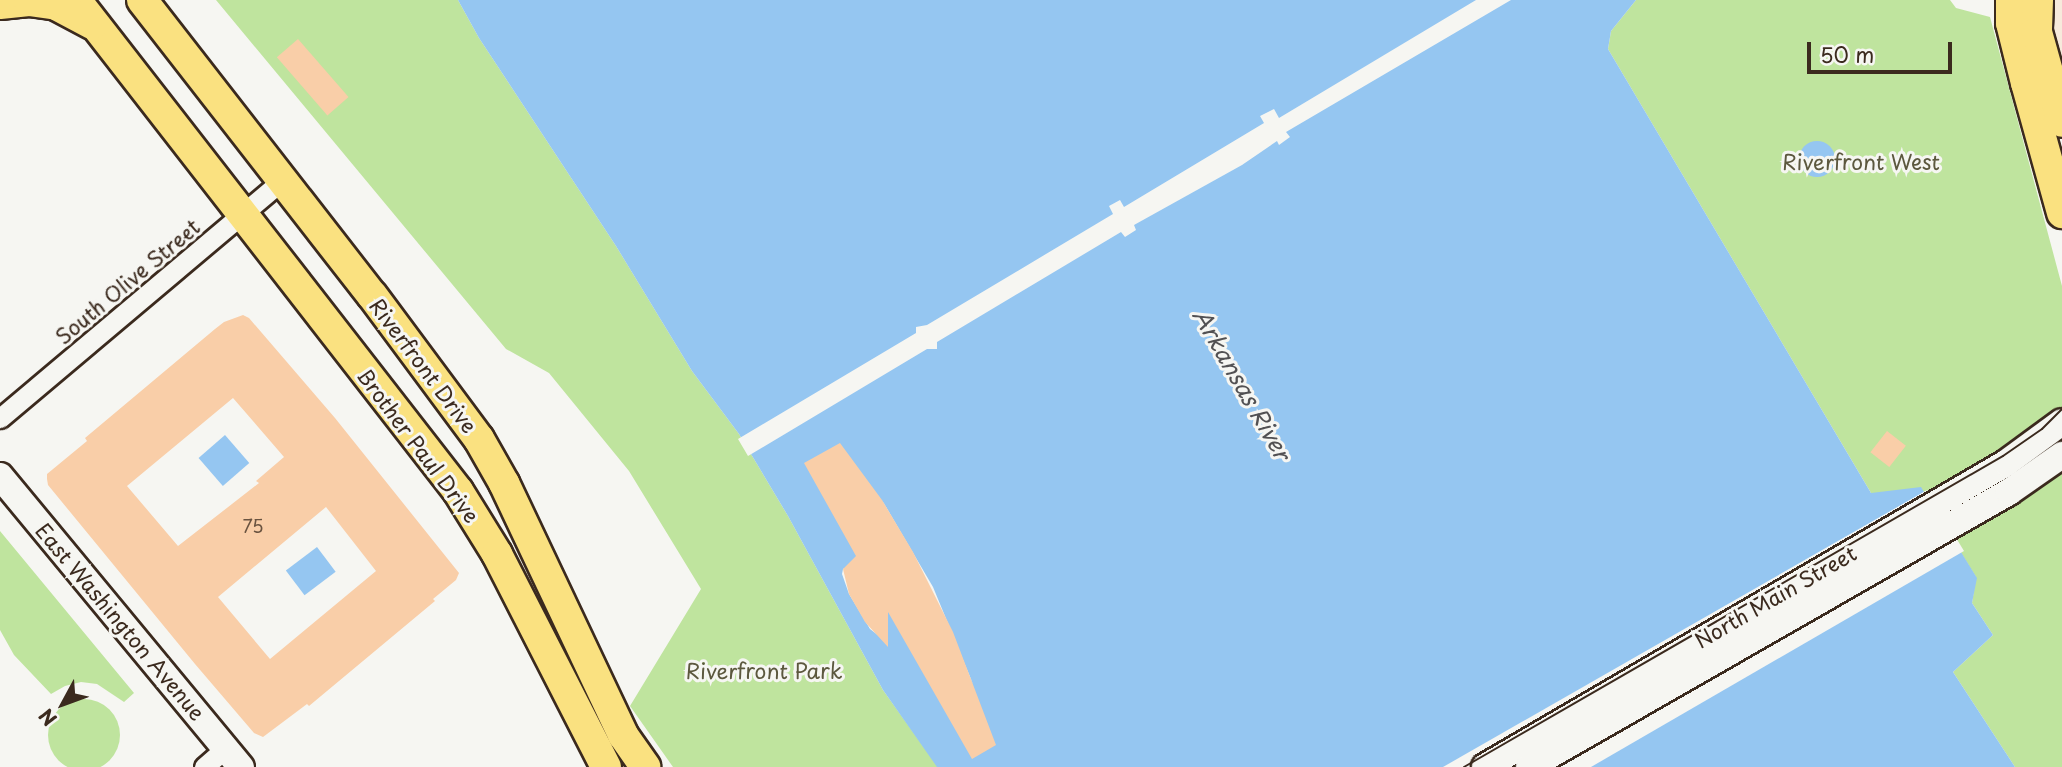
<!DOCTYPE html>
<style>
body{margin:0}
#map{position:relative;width:2062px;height:767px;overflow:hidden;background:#f6f6f2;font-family:"Playpen Sans",sans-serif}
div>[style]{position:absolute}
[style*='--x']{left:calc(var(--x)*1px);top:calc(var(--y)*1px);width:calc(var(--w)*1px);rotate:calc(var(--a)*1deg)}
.built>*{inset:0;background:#f7eadc}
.green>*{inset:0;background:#bfe49e}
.round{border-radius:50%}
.water>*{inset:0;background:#95c6f1;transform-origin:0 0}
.pier>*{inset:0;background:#f6f6f2}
.building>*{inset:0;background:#f9cea8;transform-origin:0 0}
.roads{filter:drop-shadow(2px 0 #3b2a1e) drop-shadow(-2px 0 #3b2a1e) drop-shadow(0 2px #3b2a1e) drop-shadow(0 -2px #3b2a1e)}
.street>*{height:19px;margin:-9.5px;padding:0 9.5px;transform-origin:9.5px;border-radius:9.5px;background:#f6f6f2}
.secondary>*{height:26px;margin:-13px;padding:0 13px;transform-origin:13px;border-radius:13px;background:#f6f6f2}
.primary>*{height:30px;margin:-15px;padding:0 15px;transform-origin:15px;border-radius:15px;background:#fae180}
.tram>*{height:2px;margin:-1px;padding:0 1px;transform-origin:1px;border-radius:1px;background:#3b2a1e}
span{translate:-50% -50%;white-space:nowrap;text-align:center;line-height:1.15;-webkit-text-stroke:6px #f6f6f2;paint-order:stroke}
.number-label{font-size:18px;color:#6a5340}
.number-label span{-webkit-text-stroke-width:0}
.park-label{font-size:21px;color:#5c583e}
.street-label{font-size:21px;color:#3b2a1e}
.water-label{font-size:23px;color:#525153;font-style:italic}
.north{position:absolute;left:28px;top:669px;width:70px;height:70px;-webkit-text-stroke:5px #f6f6f2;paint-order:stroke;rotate:229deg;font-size:19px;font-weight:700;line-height:28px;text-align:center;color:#3b2a1e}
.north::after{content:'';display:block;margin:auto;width:24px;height:32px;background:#3b2a1e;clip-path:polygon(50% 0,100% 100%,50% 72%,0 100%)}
.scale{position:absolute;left:1807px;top:42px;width:145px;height:32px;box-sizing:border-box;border:4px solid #3b2a1e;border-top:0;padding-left:9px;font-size:21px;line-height:24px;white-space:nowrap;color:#3b2a1e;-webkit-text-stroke:5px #f6f6f2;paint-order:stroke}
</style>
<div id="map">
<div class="built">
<div style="clip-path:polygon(2039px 0,2062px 0,2062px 65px,2053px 33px)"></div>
</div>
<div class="green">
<div style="clip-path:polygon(216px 0,458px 0,479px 38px,616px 246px,692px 371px,739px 434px,788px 516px,883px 690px,938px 767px,673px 767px,630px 706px,701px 589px,629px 471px,549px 373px,506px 349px)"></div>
<div style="clip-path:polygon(1636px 0,1950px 0,1956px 8px,1990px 17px,2062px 286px,2062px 767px,2015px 767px,1953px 672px,1993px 635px,1972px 603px,1976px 577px,1921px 488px,1874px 498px,1608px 49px,1611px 31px)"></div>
<div style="clip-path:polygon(0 531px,134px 693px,124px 702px,97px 684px,81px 682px,65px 686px,51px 694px,14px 655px,0 630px)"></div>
<div class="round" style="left:48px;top:699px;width:72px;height:72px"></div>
</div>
<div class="water">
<div style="clip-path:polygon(evenodd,458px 0,1636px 0,1611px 31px,1608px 49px,1871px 493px,1921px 487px,1977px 578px,1972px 603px,1993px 635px,1953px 672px,2015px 767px,937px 767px,883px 690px,788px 516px,739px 434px,692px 371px,616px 246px,479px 38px,458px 0,882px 500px,933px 587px,973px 684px,882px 500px,458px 0,851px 565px,886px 620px,888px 643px,870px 629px,849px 594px,842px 574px,843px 569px,851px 565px)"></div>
<div class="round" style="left:1799px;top:141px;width:36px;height:36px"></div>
<div style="left:225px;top:435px;width:37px;height:35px;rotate:49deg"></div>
<div style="left:317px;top:547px;width:31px;height:39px;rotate:53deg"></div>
</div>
<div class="pier">
<div style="clip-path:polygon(1476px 0,1511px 0,1286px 132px,1290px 137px,1279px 145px,1277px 141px,1242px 165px,1134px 225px,1136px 230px,1125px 237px,1121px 232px,937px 342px,937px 349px,927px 349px,748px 456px,738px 439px,916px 333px,916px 327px,927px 325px,1113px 214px,1109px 206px,1120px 200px,1124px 207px,1264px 123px,1260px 116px,1274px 109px,1279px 118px)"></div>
<div style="clip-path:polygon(1927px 490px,1964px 551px,1591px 767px,1443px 767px)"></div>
</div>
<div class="building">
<div style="left:298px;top:39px;width:77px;height:28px;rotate:49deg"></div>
<div style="clip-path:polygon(evenodd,243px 315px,249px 318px,335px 418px,459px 573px,456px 580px,433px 599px,435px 601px,309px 706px,307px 704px,263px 737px,254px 733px,195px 664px,48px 485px,47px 479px,47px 474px,87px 441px,85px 438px,215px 329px,224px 322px,243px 315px,233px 398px,284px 457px,256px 481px,259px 483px,178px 546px,127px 486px,233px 398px,243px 315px,326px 507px,376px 571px,270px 659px,218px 597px,326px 507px)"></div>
<div style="left:1887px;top:431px;width:24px;height:27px;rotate:38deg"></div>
<div style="clip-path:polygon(840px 443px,882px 500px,913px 552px,953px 632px,996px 745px,972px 759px,888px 612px,888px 647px,865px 622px,849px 594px,843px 569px,856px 556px,804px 463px)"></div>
</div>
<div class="roads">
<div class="street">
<div style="--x:0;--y:418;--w:370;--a:-40.1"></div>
<div style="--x:204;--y:767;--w:29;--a:-41"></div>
</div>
<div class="secondary">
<div style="--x:0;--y:476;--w:378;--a:50.4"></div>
<div style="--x:1485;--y:767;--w:603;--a:-30.26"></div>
<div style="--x:2006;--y:463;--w:69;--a:-36.2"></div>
<div style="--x:1529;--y:767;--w:553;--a:-29.81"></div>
<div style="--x:2009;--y:492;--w:65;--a:-34.9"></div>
</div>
<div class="primary">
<div style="--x:76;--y:0;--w:622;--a:52.12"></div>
<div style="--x:458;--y:491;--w:74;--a:58.2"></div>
<div style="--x:497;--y:554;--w:239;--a:62.9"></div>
<div style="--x:142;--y:0;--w:374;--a:52.1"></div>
<div style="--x:372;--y:295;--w:179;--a:53.4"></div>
<div style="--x:479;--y:439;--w:51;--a:60.4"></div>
<div style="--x:504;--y:483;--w:279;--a:64.7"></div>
<div style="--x:623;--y:735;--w:39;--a:55"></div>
<div style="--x:2011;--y:0;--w:23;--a:90"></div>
<div style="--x:2011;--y:23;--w:62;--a:76"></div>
<div style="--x:2026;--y:83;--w:135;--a:74.5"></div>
<div style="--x:2038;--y:0;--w:32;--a:92"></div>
<div style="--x:2037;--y:32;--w:93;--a:74.5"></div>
<div style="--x:0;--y:4;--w:29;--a:-6"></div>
<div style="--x:29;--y:1;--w:27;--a:8"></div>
<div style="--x:56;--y:5;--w:41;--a:27.8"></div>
</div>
</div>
<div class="tram">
<div style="--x:1464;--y:767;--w:622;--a:-29.98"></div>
<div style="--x:2003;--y:456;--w:47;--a:-34.7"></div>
<div style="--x:2042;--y:429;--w:28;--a:-45"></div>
</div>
<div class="number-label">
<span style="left:253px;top:526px">75</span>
</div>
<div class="park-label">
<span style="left:1861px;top:161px">Riverfront West</span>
<span style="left:764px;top:670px">Riverfront Park</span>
</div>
<div class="street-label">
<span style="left:127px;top:281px;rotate:-40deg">South Olive Street</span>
<span style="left:424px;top:365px;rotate:53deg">Riverfront Drive</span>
<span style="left:419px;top:445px;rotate:53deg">Brother Paul Drive</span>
<span style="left:1775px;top:596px;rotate:-30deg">North Main Street</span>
<span style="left:121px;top:621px;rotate:50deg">East Washington Avenue</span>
</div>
<div class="water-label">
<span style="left:1242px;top:384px;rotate:60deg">Arkansas River</span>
</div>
<div class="north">N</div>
<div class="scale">50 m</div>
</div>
